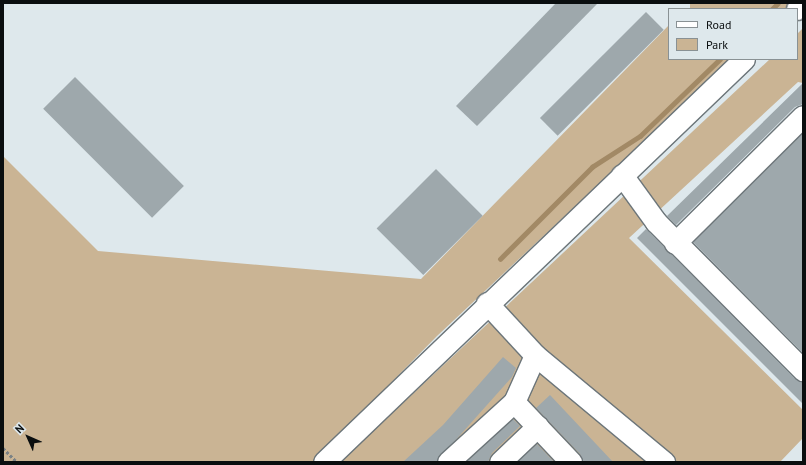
<!DOCTYPE html>
<style>
body{margin:0}
#map{position:relative;width:806px;height:465px;overflow:hidden;background:#dee8ec;font-family:"PT Sans",sans-serif}
div>[style]{position:absolute}
[style*='--x']{left:calc(var(--x)*1px);top:calc(var(--y)*1px);width:calc(var(--w)*1px);rotate:calc(var(--a)*1deg)}
.green>*{inset:0;background:#cab494;transform-origin:0 0}
.stream>*{height:4.5px;margin:-2.25px;padding:0 2.25px;transform-origin:2.25px;border-radius:2.25px;background:#a28965}
.building>*{inset:0;background:#9ea8ac;transform-origin:0 0}
.path>*{height:2.5px;margin-top:-1.25px;transform-origin:0;background:repeating-linear-gradient(90deg,#7b8285 0 3px,transparent 0 5px)}
.roads{filter:drop-shadow(1px 0 #6d767a) drop-shadow(-1px 0 #6d767a) drop-shadow(0 1px #6d767a) drop-shadow(0 -1px #6d767a)}
.minor>*{height:21px;margin:-10.5px;padding:0 10.5px;transform-origin:10.5px;border-radius:10.5px;background:#fff}
span{translate:-50% -50%;white-space:nowrap;text-align:center;line-height:1.15;-webkit-text-stroke:4px #dee8ec;paint-order:stroke}
.frame{position:absolute;inset:0;border:4px solid #0a0e0f;pointer-events:none}
.legend{position:absolute;left:668px;top:8px;width:130px;height:52px;box-sizing:border-box;background:#dee8ec;border:1px solid #899194;margin:0;padding:5px 7px;list-style:none;font-size:12px;color:#0a0e0f}
.legend li{display:flex;align-items:center;gap:8px;height:20px}
.legend b{width:20px;border:1px solid #899194}
.north{position:absolute;left:8px;top:417px;width:40px;height:40px;-webkit-text-stroke:3px #dee8ec;paint-order:stroke;rotate:315deg;font-size:11px;font-weight:700;line-height:16px;text-align:center;color:#0a0e0f}
.north::after{content:'';display:block;margin:auto;width:14px;height:18px;background:#0a0e0f;clip-path:polygon(50% 0,100% 100%,50% 72%,0 100%)}
</style>
<div id="map">
<div class="green">
<div style="left:690px;top:3px;width:103px;height:8px"></div>
<div style="clip-path:polygon(669px 25px,669px 59px,732px 59px,437px 336px,313px 462px,3px 462px,3px 156px,98px 251px,421px 279px)"></div>
<div style="clip-path:polygon(803px 28px,803px 83px,798px 82px,629px 238px,803px 410px,803px 438px,780px 462px,340px 462px,770px 59px,797px 59px,797px 34px)"></div>
</div>
<div class="stream">
<div style="--x:772;--y:9;--w:8;--a:-45"></div>
<div style="--x:500;--y:259;--w:130;--a:-45"></div>
<div style="--x:592;--y:167;--w:57;--a:-32.9"></div>
<div style="--x:640;--y:136;--w:111;--a:-43.9"></div>
</div>
<div class="building">
<div style="clip-path:polygon(556px 3px,598px 3px,477px 126px,456px 106px)"></div>
<div style="left:646px;top:12px;width:25px;height:150px;rotate:45deg"></div>
<div style="left:75px;top:77px;width:154px;height:45px;rotate:45deg"></div>
<div style="clip-path:polygon(803px 83px,803px 104px,795px 107px,676px 225px,667px 216px)"></div>
<div style="clip-path:polygon(803px 133px,803px 353px,693px 242px)"></div>
<div style="left:436px;top:169px;width:66px;height:84px;rotate:45deg"></div>
<div style="clip-path:polygon(646px 229px,794px 378px,803px 382px,803px 404px,637px 238px)"></div>
<div style="clip-path:polygon(503px 357px,516px 368px,512px 377px,436px 462px,403px 462px,443px 425px)"></div>
<div style="clip-path:polygon(550px 395px,613px 462px,583px 462px,580px 454px,536px 408px)"></div>
<div style="clip-path:polygon(513px 419px,520px 426px,492px 453px,488px 462px,466px 462px)"></div>
<div style="clip-path:polygon(537px 444px,554px 462px,517px 462px)"></div>
</div>
<div class="path">
<div style="--x:3;--y:448;--w:20;--a:45"></div>
</div>
<div class="roads">
<div class="minor">
<div style="--x:797;--y:9;--w:8;--a:-40"></div>
<div style="--x:622;--y:175;--w:58;--a:54.1"></div>
<div style="--x:656;--y:222;--w:209;--a:45.2"></div>
<div style="--x:675;--y:243;--w:180;--a:-44.8"></div>
<div style="--x:487;--y:303;--w:71;--a:47.3"></div>
<div style="--x:535;--y:355;--w:168;--a:39.7"></div>
<div style="--x:514;--y:402;--w:83;--a:46.5"></div>
<div style="--x:324;--y:462;--w:582;--a:-43.82"></div>
<div style="--x:448;--y:462;--w:89;--a:-42.3"></div>
<div style="--x:514;--y:402;--w:51;--a:-65.9"></div>
<div style="--x:500;--y:462;--w:52;--a:-43.5"></div>
</div>
</div>
<div class="frame"></div>
<ul class="legend">
<li><b style="height:5px;background:#fff"></b>Road</li>
<li><b style="height:11px;background:#cab494"></b>Park</li>
</ul>
<div class="north">N</div>
</div>
